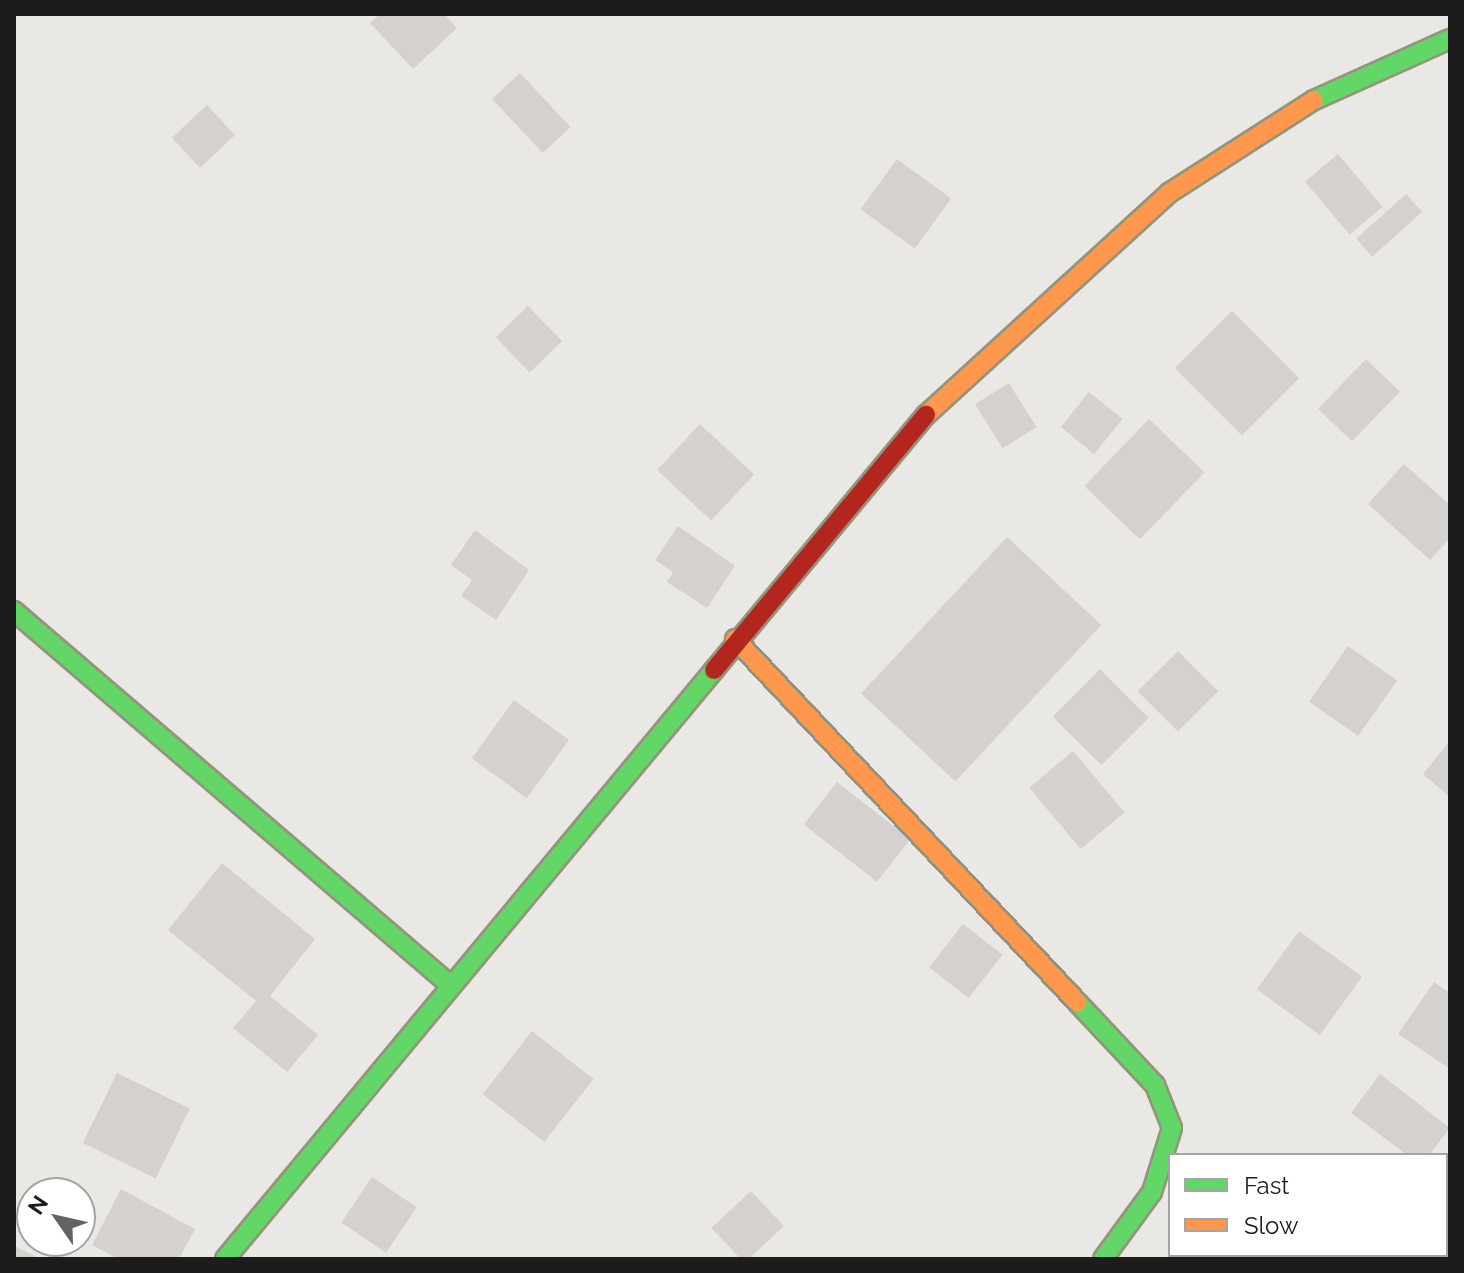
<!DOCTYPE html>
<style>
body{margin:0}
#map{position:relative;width:1464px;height:1273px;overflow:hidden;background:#eae8e4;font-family:Raleway,sans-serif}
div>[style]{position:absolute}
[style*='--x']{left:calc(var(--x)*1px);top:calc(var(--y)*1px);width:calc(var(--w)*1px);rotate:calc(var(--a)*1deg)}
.building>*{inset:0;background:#d5d1ce;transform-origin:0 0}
.roads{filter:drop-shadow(2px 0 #94947c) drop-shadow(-2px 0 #94947c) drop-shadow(0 2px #94947c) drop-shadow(0 -2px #94947c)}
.fast>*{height:18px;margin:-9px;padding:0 9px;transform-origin:9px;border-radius:9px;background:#63d668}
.slow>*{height:18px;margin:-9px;padding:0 9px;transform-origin:9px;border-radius:9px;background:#ff974d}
.jam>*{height:18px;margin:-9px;padding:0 9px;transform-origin:9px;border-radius:9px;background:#b3261e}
span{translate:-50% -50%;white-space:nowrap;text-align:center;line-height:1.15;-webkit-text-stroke:6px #fff;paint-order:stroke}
.frame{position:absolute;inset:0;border:16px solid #1c1c1c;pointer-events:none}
.legend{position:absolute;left:1168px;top:1153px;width:280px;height:104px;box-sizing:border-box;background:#fff;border:2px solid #a4a4a4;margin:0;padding:10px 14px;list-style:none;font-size:24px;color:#1c1c1c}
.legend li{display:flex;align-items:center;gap:16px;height:40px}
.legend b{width:40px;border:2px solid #a4a4a4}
.north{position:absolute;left:16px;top:1177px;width:80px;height:80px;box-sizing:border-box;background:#fff;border:2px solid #a4a4a4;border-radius:50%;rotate:304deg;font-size:22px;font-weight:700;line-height:32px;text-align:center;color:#1c1c1c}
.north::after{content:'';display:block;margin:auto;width:28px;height:36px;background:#646362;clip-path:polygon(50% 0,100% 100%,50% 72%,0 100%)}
</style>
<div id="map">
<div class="building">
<div style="clip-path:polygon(380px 14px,444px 14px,457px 28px,413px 69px,370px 23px)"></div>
<div style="left:520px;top:73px;width:74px;height:38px;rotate:47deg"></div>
<div style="left:207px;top:105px;width:41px;height:48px;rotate:47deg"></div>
<div style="left:1338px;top:154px;width:69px;height:43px;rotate:50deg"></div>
<div style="left:897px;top:159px;width:67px;height:62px;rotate:36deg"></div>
<div style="left:1406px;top:194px;width:24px;height:67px;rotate:48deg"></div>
<div style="left:528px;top:306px;width:49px;height:45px;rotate:46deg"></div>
<div style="left:1232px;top:311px;width:95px;height:81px;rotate:45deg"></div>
<div style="left:1366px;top:359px;width:47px;height:69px;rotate:44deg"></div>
<div style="left:1009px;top:383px;width:52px;height:40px;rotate:58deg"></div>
<div style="left:1089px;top:392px;width:43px;height:45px;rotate:39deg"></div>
<div style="left:1149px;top:419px;width:77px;height:93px;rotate:44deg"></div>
<div style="left:700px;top:424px;width:74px;height:63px;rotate:43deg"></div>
<div style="clip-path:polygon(1404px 464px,1450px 505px,1450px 538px,1430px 560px,1368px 504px)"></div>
<div style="clip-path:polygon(678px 526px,735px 566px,707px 608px,667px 582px,673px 572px,655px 560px)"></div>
<div style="clip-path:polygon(475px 530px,529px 570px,496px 620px,461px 596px,472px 580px,451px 565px)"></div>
<div style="left:1007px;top:537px;width:129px;height:214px;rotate:43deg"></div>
<div style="left:1348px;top:646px;width:60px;height:68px;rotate:35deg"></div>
<div style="left:1178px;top:651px;width:57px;height:57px;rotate:45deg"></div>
<div style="left:1100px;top:669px;width:69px;height:67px;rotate:45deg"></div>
<div style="left:514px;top:700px;width:68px;height:72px;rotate:36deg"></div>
<div style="clip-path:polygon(1450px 741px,1450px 797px,1423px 774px)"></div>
<div style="left:1073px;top:751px;width:80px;height:57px;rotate:50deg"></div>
<div style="left:837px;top:782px;width:93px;height:54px;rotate:38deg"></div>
<div style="clip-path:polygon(222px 863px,315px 939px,270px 996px,318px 1035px,287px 1072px,233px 1028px,256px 1001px,168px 930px)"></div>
<div style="left:963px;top:924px;width:50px;height:55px;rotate:38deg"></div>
<div style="left:1299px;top:931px;width:78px;height:72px;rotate:36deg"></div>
<div style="clip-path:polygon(1434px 982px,1450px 993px,1450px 1069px,1398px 1034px)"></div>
<div style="left:532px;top:1031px;width:78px;height:80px;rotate:38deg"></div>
<div style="left:117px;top:1073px;width:81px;height:78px;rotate:26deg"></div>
<div style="clip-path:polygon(1380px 1074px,1450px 1128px,1429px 1155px,1407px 1155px,1351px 1113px)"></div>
<div style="left:372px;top:1177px;width:54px;height:55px;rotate:34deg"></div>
<div style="clip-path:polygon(121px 1189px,195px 1229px,179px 1259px,118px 1259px,92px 1245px)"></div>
<div style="left:751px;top:1191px;width:48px;height:54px;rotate:47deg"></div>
<div style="clip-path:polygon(14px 1246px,41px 1259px,14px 1259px)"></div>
<div style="clip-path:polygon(1282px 1255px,1346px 1255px,1343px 1259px)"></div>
</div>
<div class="roads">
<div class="fast">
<div style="--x:1314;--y:100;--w:149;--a:-24.2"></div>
<div style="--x:14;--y:611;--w:573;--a:40.61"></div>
<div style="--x:1077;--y:1002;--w:114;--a:46.8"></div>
<div style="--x:1155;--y:1085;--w:46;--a:68.4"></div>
<div style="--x:1172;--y:1128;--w:67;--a:107.4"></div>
<div style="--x:1152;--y:1192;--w:83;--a:126.2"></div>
<div style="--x:225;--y:1259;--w:766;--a:-50.3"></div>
</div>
<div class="slow">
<div style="--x:926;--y:415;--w:329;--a:-42.4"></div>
<div style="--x:1169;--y:193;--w:172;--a:-32.7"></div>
<div style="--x:735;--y:639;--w:499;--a:46.7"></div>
</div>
<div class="jam">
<div style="--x:714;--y:670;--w:332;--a:-50.3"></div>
</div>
</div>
<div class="frame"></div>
<ul class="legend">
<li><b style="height:10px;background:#63d668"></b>Fast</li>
<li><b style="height:10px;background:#ff974d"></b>Slow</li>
</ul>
<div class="north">N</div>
</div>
